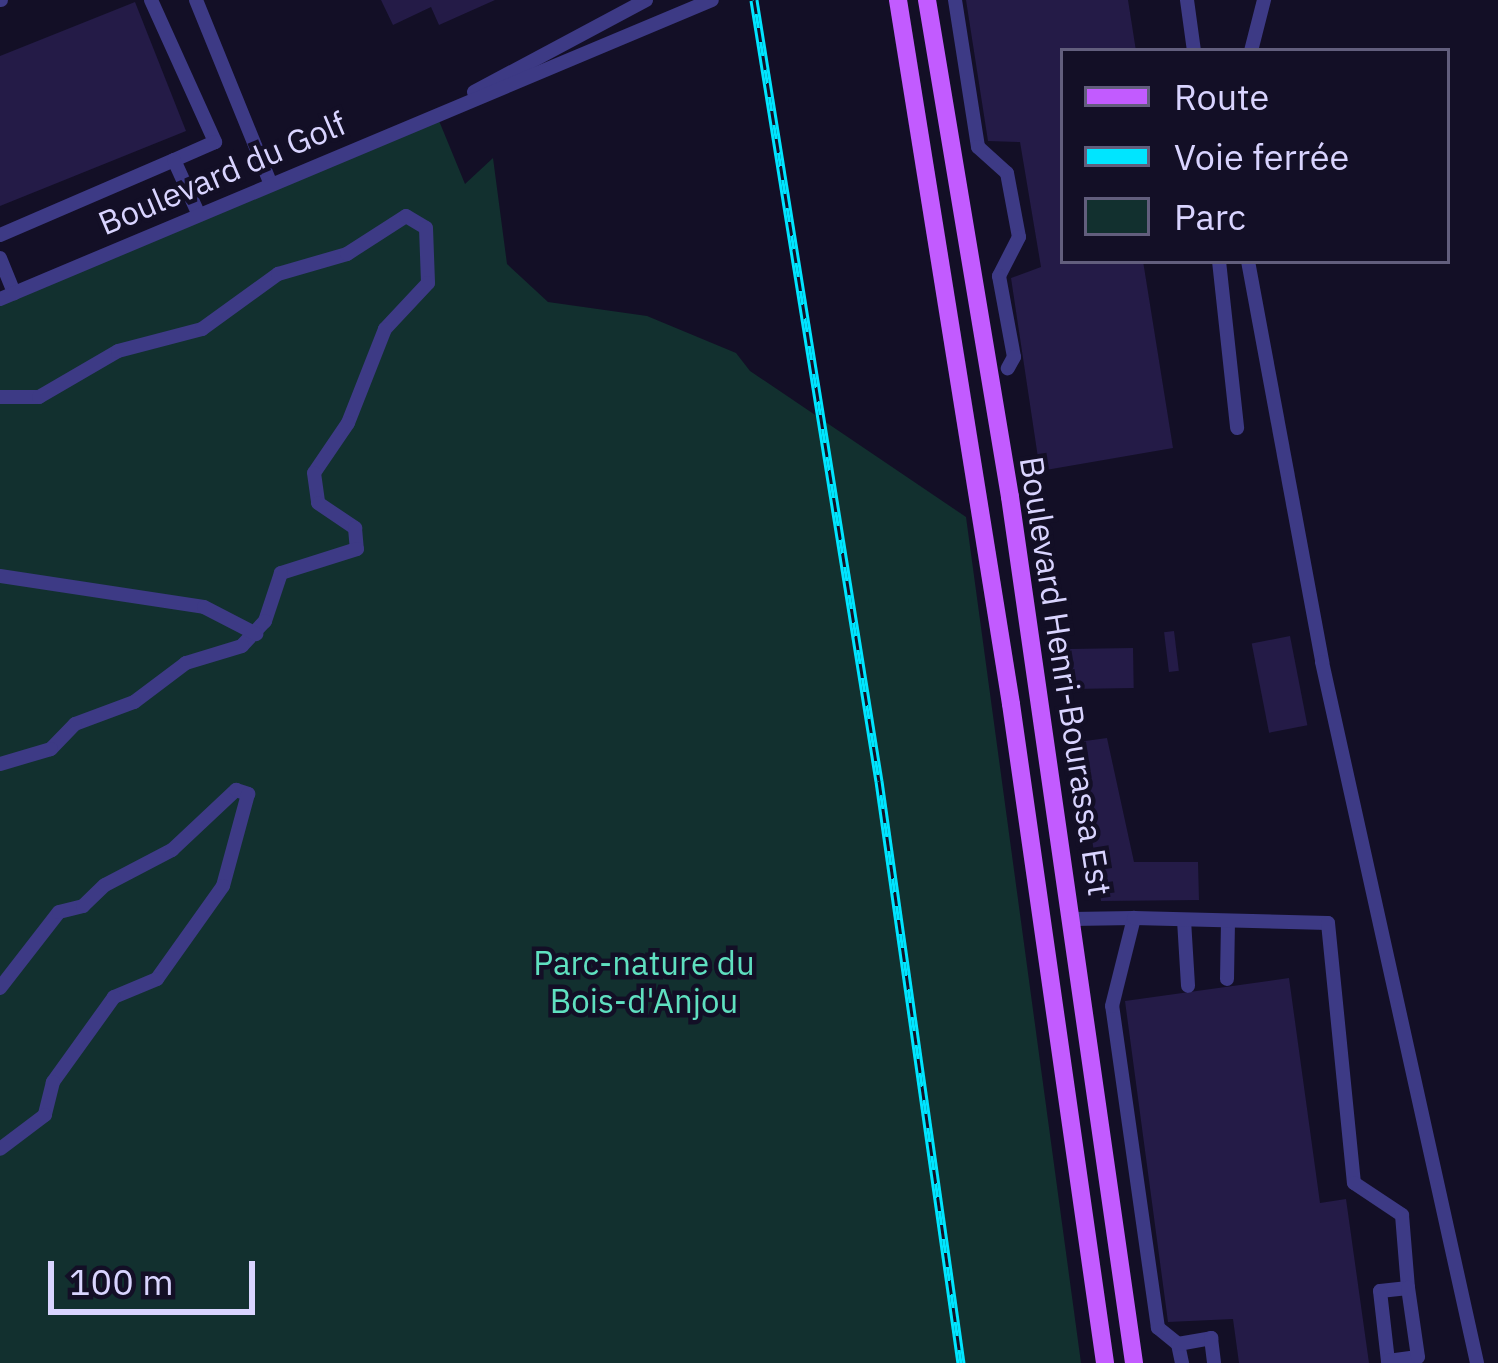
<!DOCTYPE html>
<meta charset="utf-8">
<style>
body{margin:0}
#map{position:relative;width:1498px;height:1363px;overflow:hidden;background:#130f26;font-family:"IBM Plex Sans",sans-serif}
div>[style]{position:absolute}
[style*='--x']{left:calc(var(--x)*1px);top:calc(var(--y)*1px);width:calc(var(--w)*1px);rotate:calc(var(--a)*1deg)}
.green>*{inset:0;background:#12302f}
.building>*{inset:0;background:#241b47;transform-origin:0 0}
.minor>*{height:14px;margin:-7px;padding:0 7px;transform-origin:7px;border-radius:7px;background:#3d3a85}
.major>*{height:18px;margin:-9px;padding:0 9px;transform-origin:9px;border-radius:9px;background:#c25bff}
.rail>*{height:9px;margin-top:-4.5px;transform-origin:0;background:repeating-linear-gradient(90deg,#130f26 0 14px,#00e5ff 0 28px);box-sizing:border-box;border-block:3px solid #00e5ff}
span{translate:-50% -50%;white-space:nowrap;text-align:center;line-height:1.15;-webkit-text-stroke:9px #130f26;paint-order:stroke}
.street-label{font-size:33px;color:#d9d4ff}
.park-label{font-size:33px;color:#5fe0c0}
.legend{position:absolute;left:1060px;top:48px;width:390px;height:216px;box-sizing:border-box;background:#130f26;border:3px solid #625e7d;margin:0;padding:15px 21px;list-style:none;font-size:36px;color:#d9d4ff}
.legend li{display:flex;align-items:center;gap:24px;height:60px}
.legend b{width:60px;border:3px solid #625e7d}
.scale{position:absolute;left:48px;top:1261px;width:207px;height:54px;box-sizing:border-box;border:6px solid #d9d4ff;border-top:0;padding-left:15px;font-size:36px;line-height:42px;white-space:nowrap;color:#d9d4ff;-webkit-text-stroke:9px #130f26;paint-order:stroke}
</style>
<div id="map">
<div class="green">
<div style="clip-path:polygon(435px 111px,465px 184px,493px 158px,507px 264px,548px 302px,647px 316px,736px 353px,750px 371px,966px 517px,1081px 1363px,0 1363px,0 300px)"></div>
</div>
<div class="building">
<div style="clip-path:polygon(381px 0,495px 0,439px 25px,431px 7px,393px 25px)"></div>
<div style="clip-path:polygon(966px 0,1128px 0,1136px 51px,1063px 51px,1063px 261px,1143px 261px,1173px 448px,1040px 471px,1011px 278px,1041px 267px,1020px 142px,988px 141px)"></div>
<div style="clip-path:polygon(135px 2px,186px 131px,0 206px,0 56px)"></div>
<div style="left:1174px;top:631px;width:40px;height:10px;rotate:83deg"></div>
<div style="left:1290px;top:636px;width:91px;height:39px;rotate:79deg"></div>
<div style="left:1133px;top:648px;width:40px;height:63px;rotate:89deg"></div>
<div style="clip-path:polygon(1107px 738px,1134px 862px,1198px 862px,1199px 900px,1101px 901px,1078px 742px)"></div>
<div style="clip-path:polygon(1289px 978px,1320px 1203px,1346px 1199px,1369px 1363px,1239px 1363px,1233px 1319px,1168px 1322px,1125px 1001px)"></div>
</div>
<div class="minor">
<div style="--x:0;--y:0;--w:1;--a:0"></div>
<div style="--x:151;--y:0;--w:156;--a:65.7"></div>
<div style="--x:215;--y:142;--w:45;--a:156.3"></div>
<div style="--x:196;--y:0;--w:196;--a:67.9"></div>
<div style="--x:955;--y:0;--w:149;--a:81.1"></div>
<div style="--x:978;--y:147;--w:39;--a:42"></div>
<div style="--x:1007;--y:173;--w:65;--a:79.4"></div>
<div style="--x:1019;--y:237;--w:44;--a:117.1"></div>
<div style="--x:999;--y:276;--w:82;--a:79.5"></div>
<div style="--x:1014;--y:357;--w:13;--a:119"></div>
<div style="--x:1187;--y:0;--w:51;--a:82.2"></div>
<div style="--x:1251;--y:51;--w:53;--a:-75.7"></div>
<div style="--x:474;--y:92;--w:195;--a:-28.1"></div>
<div style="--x:0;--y:235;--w:189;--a:-23.3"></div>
<div style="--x:174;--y:160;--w:58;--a:65.6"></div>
<div style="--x:0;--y:258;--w:38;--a:68"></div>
<div style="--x:1219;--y:261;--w:168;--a:83.8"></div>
<div style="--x:1248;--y:261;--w:408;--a:79.5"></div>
<div style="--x:1322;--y:662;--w:718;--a:77.53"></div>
<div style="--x:0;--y:299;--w:772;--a:-22.78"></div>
<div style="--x:0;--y:397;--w:39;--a:0"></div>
<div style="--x:39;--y:397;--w:91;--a:-30.2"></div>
<div style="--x:118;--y:351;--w:87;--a:-14.7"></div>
<div style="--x:202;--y:329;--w:94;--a:-35.9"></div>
<div style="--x:278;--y:274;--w:72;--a:-16.2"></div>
<div style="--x:347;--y:254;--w:70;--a:-32.8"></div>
<div style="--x:406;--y:216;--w:23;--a:31"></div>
<div style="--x:426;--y:228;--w:55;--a:87.9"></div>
<div style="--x:428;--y:283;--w:63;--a:133.1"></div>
<div style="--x:385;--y:329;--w:101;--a:111.5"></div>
<div style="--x:348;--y:423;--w:60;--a:124.2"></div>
<div style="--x:314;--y:473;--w:30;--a:82"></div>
<div style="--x:318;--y:503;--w:45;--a:34"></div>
<div style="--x:355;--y:528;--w:21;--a:85"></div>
<div style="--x:357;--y:549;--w:80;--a:162.5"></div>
<div style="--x:281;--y:573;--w:51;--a:108.4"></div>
<div style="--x:265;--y:621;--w:34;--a:133"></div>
<div style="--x:242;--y:646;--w:59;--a:163.1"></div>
<div style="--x:186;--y:663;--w:65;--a:143.1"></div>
<div style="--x:134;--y:702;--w:63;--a:159.6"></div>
<div style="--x:75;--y:724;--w:35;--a:134"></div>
<div style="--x:51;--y:749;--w:53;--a:163.6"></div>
<div style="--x:0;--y:576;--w:206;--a:8.6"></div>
<div style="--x:204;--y:607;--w:59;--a:27.4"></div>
<div style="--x:1072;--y:919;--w:62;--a:-0.9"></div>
<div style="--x:1184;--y:920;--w:66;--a:86.5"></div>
<div style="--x:1227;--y:979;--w:58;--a:-89"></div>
<div style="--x:0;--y:988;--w:96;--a:-52.2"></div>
<div style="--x:59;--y:912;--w:25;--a:-14"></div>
<div style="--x:83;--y:906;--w:30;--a:-44"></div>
<div style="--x:105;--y:885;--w:76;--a:-27.6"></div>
<div style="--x:172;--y:850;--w:88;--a:-43.2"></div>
<div style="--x:236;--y:790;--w:13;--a:18"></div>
<div style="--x:248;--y:794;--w:95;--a:105.2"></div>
<div style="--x:223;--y:886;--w:114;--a:125.4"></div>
<div style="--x:157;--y:979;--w:47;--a:157.3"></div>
<div style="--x:114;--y:997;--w:105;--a:125.7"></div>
<div style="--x:53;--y:1082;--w:34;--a:104"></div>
<div style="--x:45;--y:1115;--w:56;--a:142.9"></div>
<div style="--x:1178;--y:1344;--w:26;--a:-141"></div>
<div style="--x:1158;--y:1328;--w:325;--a:-98.1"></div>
<div style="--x:1112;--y:1006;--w:91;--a:-76"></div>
<div style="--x:1134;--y:918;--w:194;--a:1.5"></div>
<div style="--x:1328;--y:923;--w:261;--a:84.3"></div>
<div style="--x:1354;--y:1183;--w:58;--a:33.7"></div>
<div style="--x:1402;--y:1215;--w:73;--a:85.3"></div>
<div style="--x:1408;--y:1288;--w:28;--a:174"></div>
<div style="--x:1380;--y:1291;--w:70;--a:83.5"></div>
<div style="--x:1388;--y:1361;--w:30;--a:-8"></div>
<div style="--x:1418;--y:1357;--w:70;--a:-98.2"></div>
<div style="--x:1182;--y:1363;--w:19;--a:-102"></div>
<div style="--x:1178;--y:1344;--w:34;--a:-10"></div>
<div style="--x:1211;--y:1338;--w:25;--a:83"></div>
</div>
<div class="major">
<div style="--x:898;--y:0;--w:713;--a:80.88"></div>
<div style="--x:1011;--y:704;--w:666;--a:81.88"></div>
<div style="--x:927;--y:0;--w:504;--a:80.52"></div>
<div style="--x:1010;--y:497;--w:875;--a:81.85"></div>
</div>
<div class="rail">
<div style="--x:754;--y:0;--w:791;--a:80.91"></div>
<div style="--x:879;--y:781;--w:588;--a:81.98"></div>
</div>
<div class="street-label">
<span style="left:222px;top:173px;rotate:-23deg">Boulevard du Golf</span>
<span style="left:1066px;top:676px;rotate:81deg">Boulevard Henri-Bourassa Est</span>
</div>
<div class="park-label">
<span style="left:644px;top:982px">Parc-nature du<br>Bois-d'Anjou</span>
</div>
<ul class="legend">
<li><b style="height:15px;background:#c25bff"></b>Route</li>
<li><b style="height:15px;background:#00e5ff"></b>Voie ferrée</li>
<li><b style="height:33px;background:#12302f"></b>Parc</li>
</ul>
<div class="scale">100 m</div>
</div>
